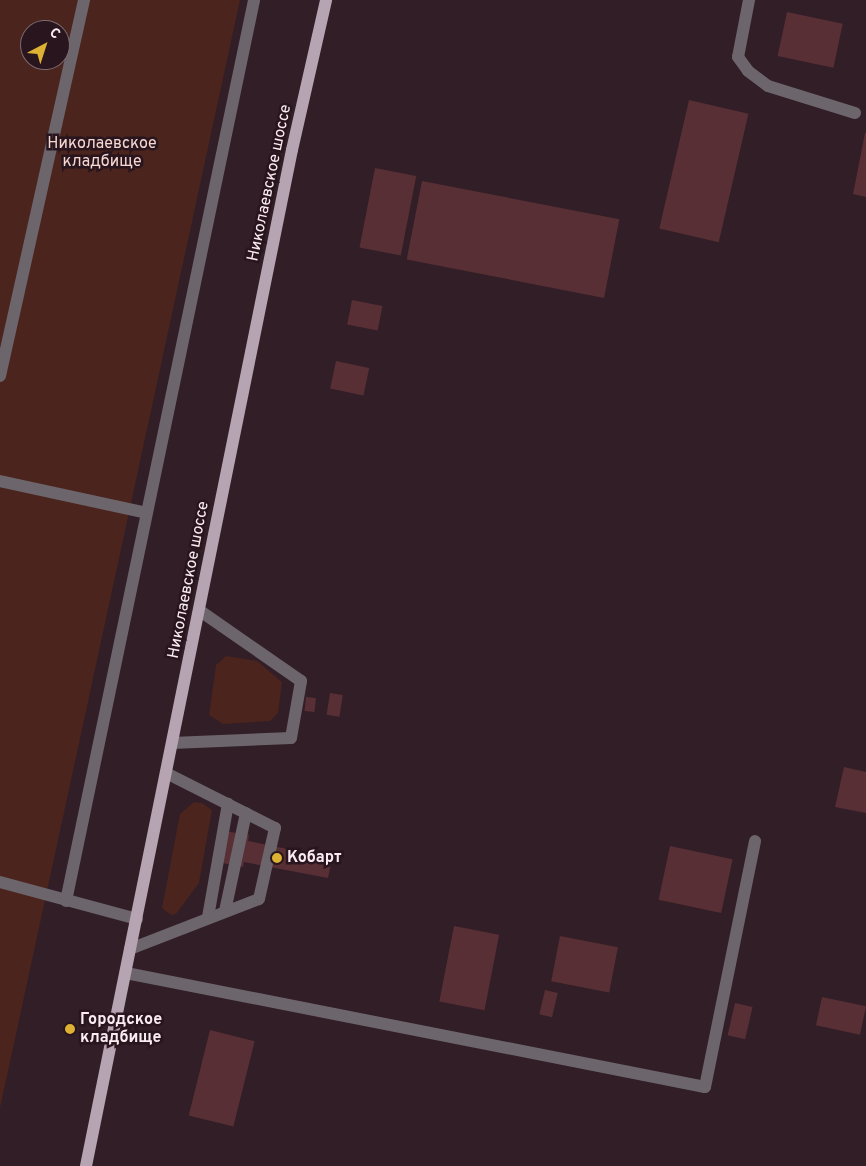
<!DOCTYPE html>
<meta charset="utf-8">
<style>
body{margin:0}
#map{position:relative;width:866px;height:1166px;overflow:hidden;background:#321e27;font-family:Overpass,sans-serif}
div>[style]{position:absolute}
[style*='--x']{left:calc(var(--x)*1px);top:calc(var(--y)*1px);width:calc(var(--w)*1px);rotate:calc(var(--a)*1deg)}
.green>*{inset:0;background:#4a241d}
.building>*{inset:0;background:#582f35;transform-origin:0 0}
.lane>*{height:12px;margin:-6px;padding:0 6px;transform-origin:6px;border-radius:6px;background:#6d656c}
.primary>*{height:12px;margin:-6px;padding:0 6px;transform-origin:6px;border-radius:6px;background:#b6a4b2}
.dots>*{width:14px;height:14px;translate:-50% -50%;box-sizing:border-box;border:2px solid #28151d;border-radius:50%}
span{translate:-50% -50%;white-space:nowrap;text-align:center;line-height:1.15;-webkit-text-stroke:5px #28151d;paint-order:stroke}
.park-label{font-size:16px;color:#f6d7d1}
.street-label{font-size:16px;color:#f9ebf0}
.poi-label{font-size:16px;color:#f9ebf0;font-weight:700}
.left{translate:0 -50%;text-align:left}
.north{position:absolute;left:20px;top:20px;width:50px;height:50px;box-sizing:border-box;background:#28151d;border:1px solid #7c6b71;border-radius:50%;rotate:40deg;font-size:14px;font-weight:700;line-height:20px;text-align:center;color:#f9ebf0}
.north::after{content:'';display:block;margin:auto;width:18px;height:22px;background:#ddb133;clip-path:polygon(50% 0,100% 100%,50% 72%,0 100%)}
</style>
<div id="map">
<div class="green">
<div style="clip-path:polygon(evenodd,0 0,240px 0,0 1108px,0 0,30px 30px,60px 30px,60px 60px,30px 60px,30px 30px)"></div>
<div style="clip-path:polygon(226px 656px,257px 661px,282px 682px,278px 713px,270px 721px,223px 724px,209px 715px,216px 665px)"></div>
<div style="clip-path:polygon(194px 802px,202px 803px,212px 810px,199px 883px,176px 914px,171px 915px,162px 908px,180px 814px)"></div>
</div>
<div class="building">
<div style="left:787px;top:12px;width:57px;height:45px;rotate:12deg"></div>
<div style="left:689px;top:100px;width:61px;height:132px;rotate:13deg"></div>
<div style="clip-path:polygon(865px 133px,866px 133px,866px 197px,853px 194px)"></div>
<div style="left:375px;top:168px;width:42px;height:81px;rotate:11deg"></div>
<div style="left:422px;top:181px;width:201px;height:80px;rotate:11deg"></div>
<div style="left:352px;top:300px;width:31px;height:25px;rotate:11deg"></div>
<div style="left:336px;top:361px;width:34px;height:28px;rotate:12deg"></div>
<div style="left:330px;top:693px;width:13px;height:22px;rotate:9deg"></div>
<div style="left:306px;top:697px;width:10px;height:14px;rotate:6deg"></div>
<div style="clip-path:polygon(844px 767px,866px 772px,866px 813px,835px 807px)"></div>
<div style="clip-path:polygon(218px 830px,249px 835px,248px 841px,332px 858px,328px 878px,244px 862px,243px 867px,212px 861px)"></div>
<div style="left:670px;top:846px;width:64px;height:55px;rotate:12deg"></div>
<div style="left:454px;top:926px;width:46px;height:77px;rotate:11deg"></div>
<div style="left:560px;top:936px;width:59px;height:46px;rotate:11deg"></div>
<div style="left:545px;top:990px;width:13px;height:25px;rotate:13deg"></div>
<div style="left:822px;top:997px;width:45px;height:29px;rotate:12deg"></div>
<div style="left:735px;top:1003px;width:18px;height:33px;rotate:13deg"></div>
<div style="left:210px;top:1030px;width:46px;height:88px;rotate:14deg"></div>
</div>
<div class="lane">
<div style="--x:749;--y:0;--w:58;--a:100.9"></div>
<div style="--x:738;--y:57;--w:17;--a:54"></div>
<div style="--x:748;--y:71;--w:25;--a:37"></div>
<div style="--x:768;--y:86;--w:91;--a:17.2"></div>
<div style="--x:0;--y:376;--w:385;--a:-77.4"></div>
<div style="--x:0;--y:481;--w:150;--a:12.3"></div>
<div style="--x:172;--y:743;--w:119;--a:-2.4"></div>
<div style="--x:291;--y:738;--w:58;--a:-80"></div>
<div style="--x:301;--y:681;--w:124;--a:-145.2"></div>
<div style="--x:0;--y:882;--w:142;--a:15.1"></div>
<div style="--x:66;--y:901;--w:920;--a:-78.21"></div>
<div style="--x:225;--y:911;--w:100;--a:-77.9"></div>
<div style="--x:208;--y:917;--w:115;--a:-80"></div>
<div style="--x:130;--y:949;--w:138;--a:-21.2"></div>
<div style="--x:259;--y:899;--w:73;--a:-77.3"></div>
<div style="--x:275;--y:828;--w:122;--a:-153.2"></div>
<div style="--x:126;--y:973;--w:590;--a:11.14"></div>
<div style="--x:705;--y:1087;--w:251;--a:-78.5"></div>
</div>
<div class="primary">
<div style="--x:86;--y:1166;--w:1037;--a:-78.54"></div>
<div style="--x:292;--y:150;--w:154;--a:-77.2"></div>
</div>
<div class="dots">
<div style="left:277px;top:858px;background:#ddb133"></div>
<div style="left:70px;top:1029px;background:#ddb133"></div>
</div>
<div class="park-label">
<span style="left:102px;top:153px">Николаевское<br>кладбище</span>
</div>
<div class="street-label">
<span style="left:270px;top:183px;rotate:-78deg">Николаевское шоссе</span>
<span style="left:189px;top:580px;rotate:-79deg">Николаевское шоссе</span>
</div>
<div class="poi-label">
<span class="left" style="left:287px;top:858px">Кобарт</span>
<span class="left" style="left:80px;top:1029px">Городское<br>кладбище</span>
</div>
<div class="north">С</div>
</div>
